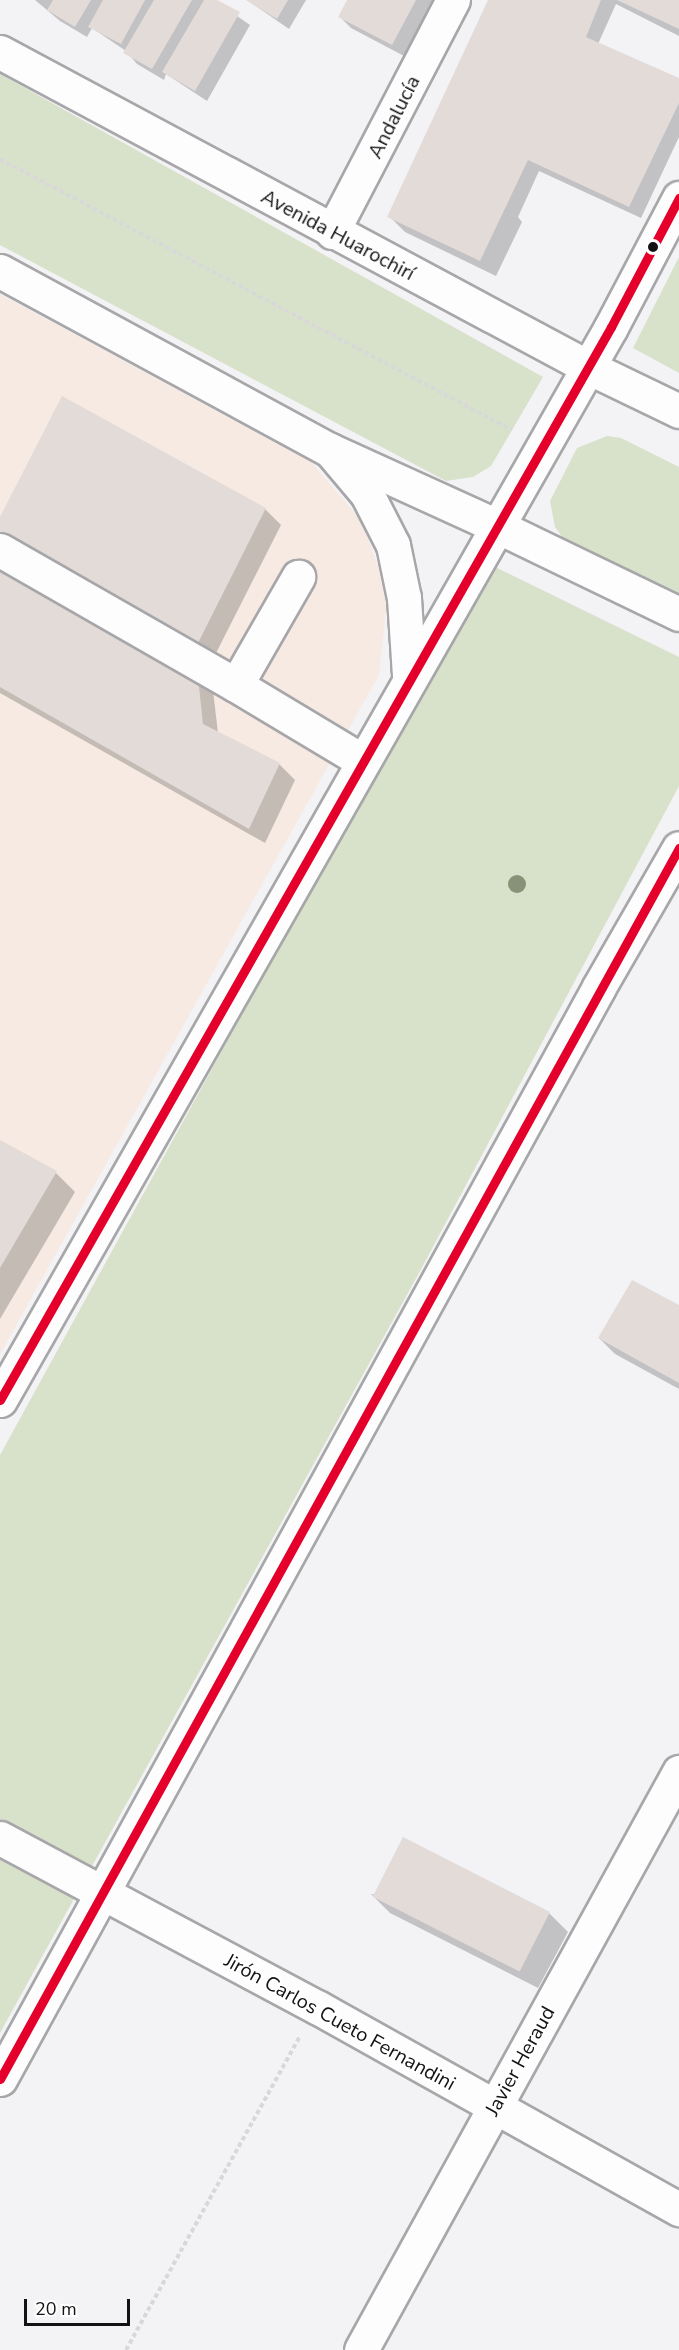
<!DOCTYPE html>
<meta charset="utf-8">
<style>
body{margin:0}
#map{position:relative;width:679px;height:2350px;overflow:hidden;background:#f3f2f5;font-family:"Nunito Sans",sans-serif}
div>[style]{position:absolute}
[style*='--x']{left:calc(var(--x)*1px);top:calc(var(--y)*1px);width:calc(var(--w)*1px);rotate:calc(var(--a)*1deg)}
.industrial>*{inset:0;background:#f6eae3}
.green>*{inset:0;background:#d8e2cb}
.shadow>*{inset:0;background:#0003}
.building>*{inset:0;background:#e3dbd8;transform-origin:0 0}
.path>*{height:4px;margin-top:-2px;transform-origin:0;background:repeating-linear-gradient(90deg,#d9d8d9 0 4.5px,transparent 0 7.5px)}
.roads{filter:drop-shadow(2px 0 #a7a6a9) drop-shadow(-2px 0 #a7a6a9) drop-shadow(0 2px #a7a6a9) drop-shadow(0 -2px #a7a6a9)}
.minor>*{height:33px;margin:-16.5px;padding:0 16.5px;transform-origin:16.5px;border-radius:16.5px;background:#fdfdfe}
.major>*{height:33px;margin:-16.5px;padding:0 16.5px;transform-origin:16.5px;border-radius:16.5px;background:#fdfdfe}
.bus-1>*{height:9px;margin:-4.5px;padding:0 4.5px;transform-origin:4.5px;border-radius:4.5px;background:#e4002b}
.trees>*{width:18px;height:18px;margin:-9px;border-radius:50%;background:#889277}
.dots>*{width:16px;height:16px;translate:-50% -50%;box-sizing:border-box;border:3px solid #fff;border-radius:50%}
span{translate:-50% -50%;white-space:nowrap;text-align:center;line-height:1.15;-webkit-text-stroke:4.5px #fff;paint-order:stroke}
.street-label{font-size:20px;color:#131314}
.scale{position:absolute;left:24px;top:2299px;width:106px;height:27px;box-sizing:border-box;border:3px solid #131314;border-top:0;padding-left:8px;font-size:18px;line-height:21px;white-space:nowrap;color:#131314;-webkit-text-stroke:4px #fff;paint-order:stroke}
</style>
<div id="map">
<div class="industrial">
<div style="clip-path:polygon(0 294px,311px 462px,361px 520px,388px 593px,379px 675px,0 1354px)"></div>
</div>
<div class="green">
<div style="clip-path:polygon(0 74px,543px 377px,491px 466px,473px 477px,446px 481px,0 245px)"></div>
<div style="clip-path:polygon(679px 257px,679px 373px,633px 348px)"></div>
<div style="clip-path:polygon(607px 436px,621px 438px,679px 467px,679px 594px,563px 538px,555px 527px,550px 501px,577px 448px)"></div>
<div style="clip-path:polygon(489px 564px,679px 657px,679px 786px,419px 1273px,0 2033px,0 1455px)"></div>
</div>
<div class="shadow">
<div style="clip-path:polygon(35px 0,214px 0,250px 25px,207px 101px,166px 74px,164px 80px,137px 64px,126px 51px,92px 28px,87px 37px,60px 21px)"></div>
<div style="clip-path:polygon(247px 0,306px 0,289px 29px)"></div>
<div style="clip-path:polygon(349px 0,432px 0,433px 1px,404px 56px,351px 28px,340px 17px)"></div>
<div style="clip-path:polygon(490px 0,679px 0,679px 36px,616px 4px,598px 44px,679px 80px,679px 137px,641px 218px,539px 171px,518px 217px,522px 222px,496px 276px,405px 232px,389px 216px)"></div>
<div style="clip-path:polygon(265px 509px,281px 525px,210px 665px,218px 733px,279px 764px,295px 780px,265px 843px,0 693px,0 520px)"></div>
<div style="clip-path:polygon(0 1142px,56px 1173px,75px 1192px,0 1319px)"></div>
<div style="clip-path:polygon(679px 1307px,679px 1389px,615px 1354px,599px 1338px)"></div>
<div style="clip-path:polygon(371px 1894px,549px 1913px,568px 1932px,538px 1988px,390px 1913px)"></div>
</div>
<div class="building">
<div style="clip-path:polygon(53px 0,91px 0,75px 27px,47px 10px)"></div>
<div style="clip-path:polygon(103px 0,145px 0,121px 44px,88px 27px)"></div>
<div style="clip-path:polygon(154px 0,192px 0,152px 69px,123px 53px)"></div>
<div style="clip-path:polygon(204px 0,217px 0,240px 12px,195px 91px,162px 72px)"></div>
<div style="clip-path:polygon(246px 0,288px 0,277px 19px)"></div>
<div style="clip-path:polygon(347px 0,416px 0,392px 45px,338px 17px)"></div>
<div style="clip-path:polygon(488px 0,601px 0,586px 37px,679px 78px,679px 103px,629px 207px,528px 160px,480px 261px,387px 217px)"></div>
<div style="clip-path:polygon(617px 0,679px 0,679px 29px)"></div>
<div style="clip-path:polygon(62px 396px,266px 508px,195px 649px,203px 724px,280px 763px,249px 829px,0 687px,0 517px)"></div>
<div style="clip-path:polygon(0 1140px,57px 1171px,0 1268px)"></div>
<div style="clip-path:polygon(632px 1280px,679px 1305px,679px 1383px,598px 1338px)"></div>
<div style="left:403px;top:1837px;width:165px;height:67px;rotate:27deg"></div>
</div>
<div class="path">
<div style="--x:0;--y:159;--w:579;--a:27.89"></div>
<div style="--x:126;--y:2350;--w:359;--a:-61"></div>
</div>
<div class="roads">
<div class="minor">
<div style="--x:0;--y:52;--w:667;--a:28.18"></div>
<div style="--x:332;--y:232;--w:262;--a:-62.5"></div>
<div style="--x:0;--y:271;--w:375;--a:28.5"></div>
<div style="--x:330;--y:450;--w:183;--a:24.5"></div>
<div style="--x:0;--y:550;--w:272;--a:29.8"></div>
<div style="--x:236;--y:685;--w:125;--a:-60.1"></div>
<div style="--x:236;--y:685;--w:146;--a:31"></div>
<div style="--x:0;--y:1838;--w:359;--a:28.1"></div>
<div style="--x:317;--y:2007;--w:415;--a:29.2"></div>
<div style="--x:361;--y:2350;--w:660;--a:-61.18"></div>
</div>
<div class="major">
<div style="--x:588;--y:367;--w:101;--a:25.8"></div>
<div style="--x:330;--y:450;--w:57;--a:49.9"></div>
<div style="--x:367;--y:494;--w:57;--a:63"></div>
<div style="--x:393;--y:545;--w:54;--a:78.3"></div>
<div style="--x:404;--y:598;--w:78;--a:86.3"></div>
<div style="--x:497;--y:526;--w:202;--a:25.8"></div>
<div style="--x:0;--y:1400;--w:1235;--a:-60.34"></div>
<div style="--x:611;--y:327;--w:146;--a:-62.2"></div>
<div style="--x:0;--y:2079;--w:1245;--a:-61.25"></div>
<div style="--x:599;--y:987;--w:160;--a:-60.1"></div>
</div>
</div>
<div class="bus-1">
<div style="--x:0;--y:1400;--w:1235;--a:-60.34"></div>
<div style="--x:611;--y:327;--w:146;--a:-62.2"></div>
<div style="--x:0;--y:2079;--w:1406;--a:-61.12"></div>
</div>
<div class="trees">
<div style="left:517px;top:884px"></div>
</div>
<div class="dots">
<div style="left:653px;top:247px;background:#131314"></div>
</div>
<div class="street-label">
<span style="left:394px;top:117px;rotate:-63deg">Andalucía</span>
<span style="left:338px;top:235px;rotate:28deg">Avenida Huarochirí</span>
<span style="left:340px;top:2022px;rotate:29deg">Jirón Carlos Cueto Fernandini</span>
<span style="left:520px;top:2061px;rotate:-61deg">Javier Heraud</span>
</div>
<div class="scale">20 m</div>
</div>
